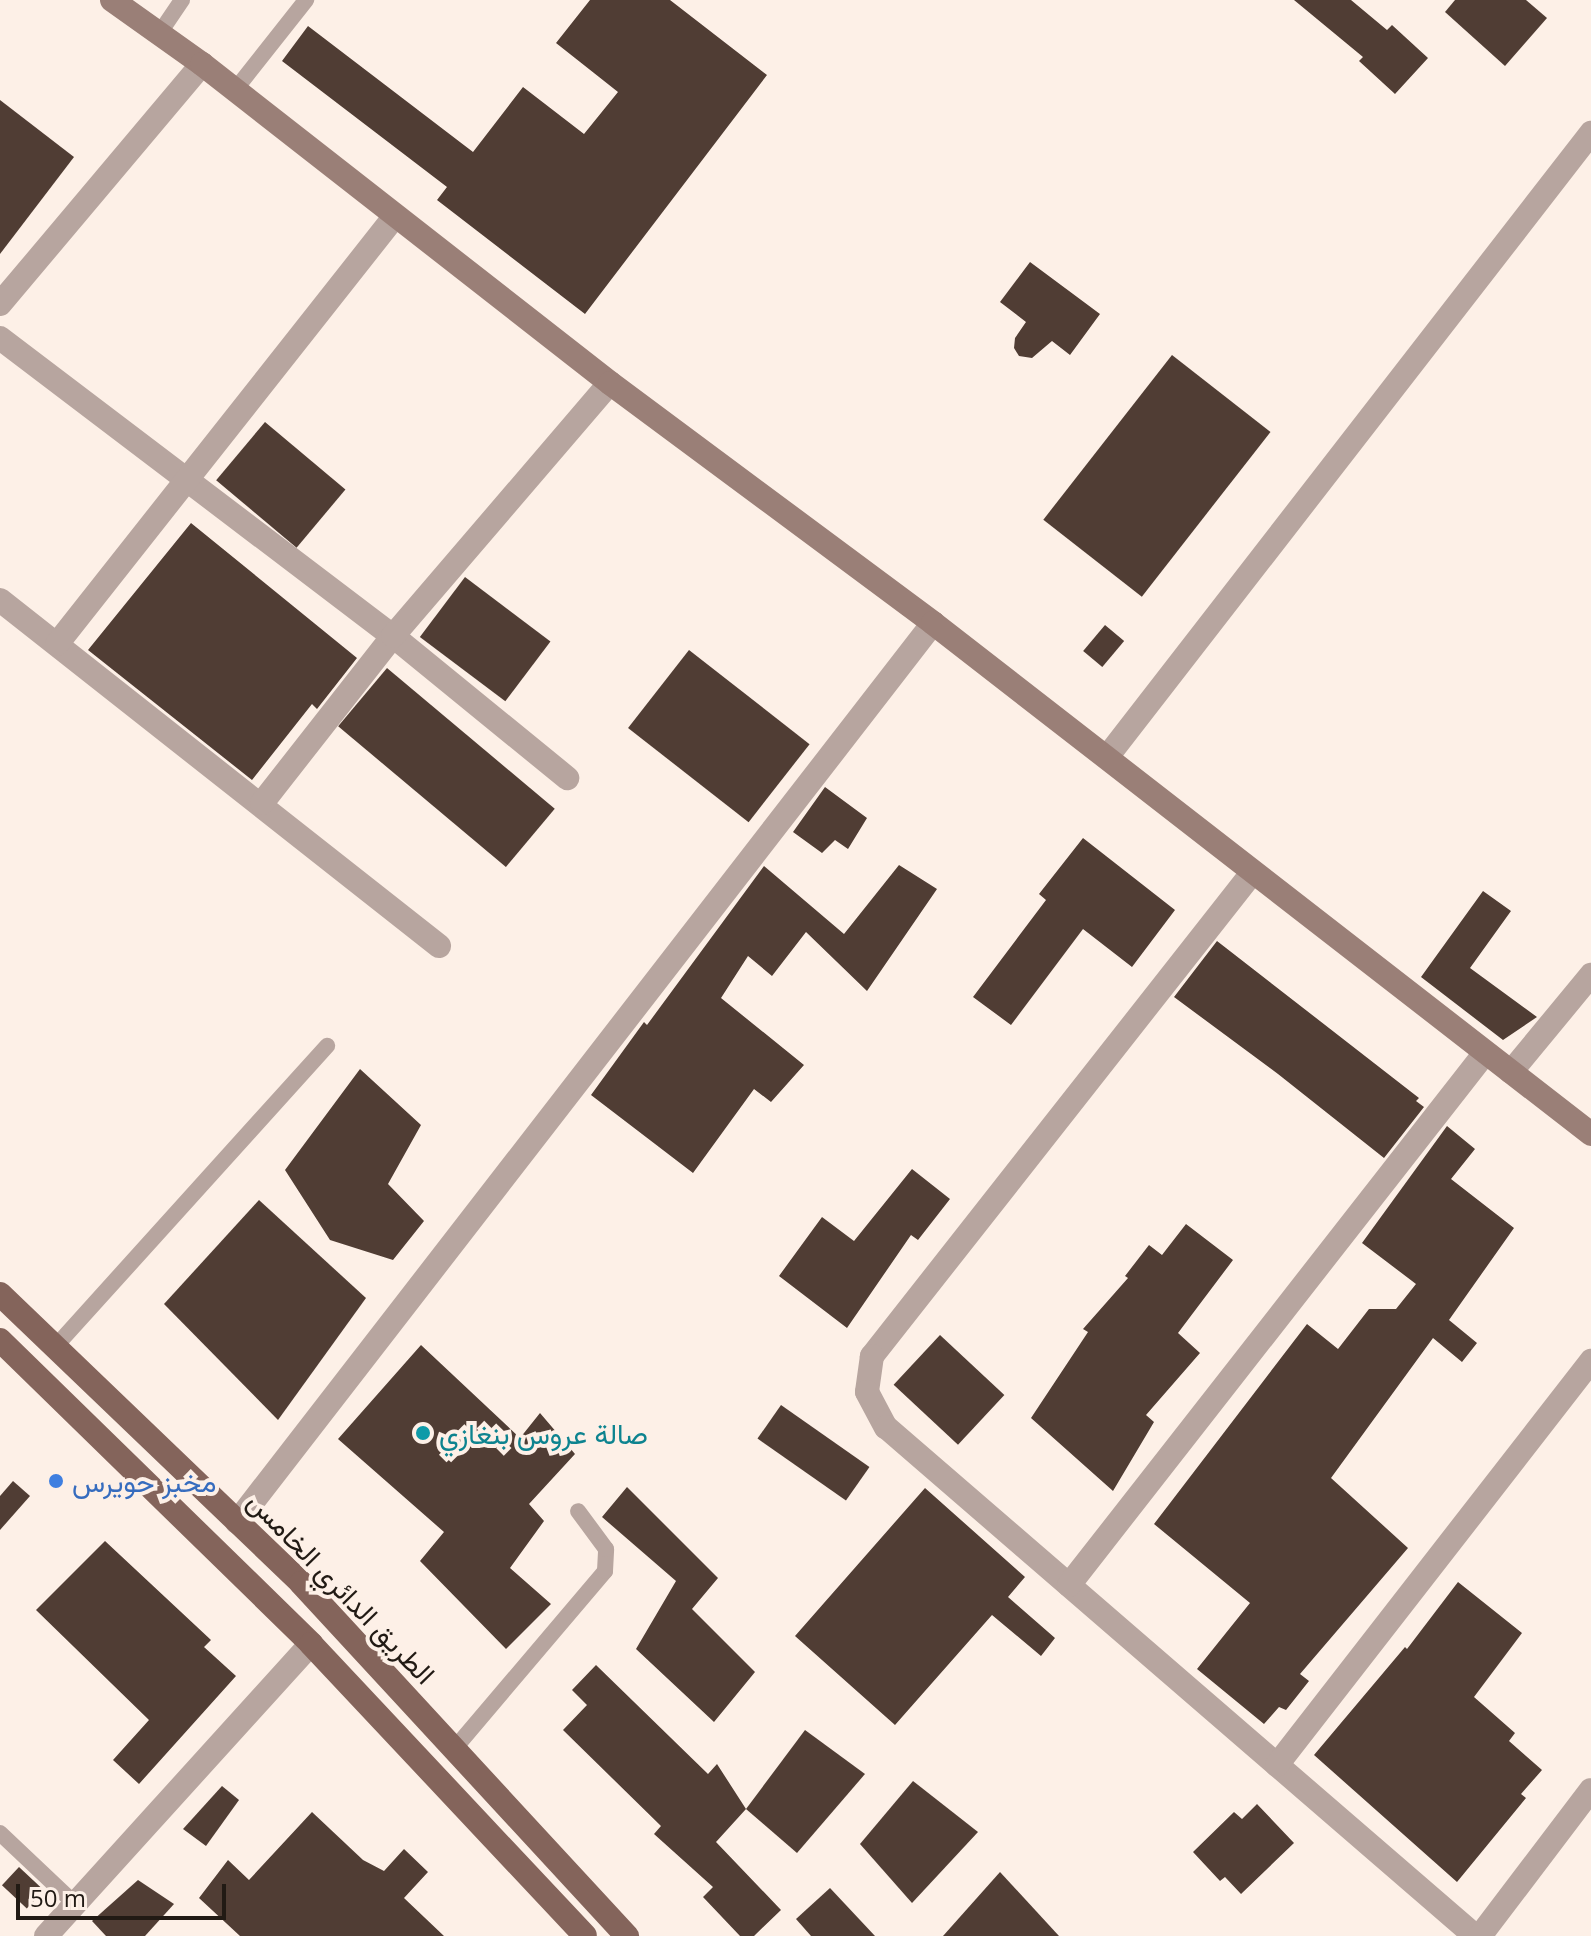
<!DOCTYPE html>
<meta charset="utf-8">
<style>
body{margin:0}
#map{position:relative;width:1591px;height:1936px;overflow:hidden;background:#fdf0e7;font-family:"Open Sans",Vazirmatn,sans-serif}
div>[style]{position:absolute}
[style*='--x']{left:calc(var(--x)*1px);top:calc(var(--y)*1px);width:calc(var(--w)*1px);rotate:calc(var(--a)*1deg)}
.building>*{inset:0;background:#503d34;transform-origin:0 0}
.lane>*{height:16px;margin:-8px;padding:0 8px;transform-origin:8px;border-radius:8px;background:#b7a59f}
.street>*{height:24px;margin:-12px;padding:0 12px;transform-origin:12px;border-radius:12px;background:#b7a59f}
.secondary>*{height:24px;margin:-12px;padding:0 12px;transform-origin:12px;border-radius:12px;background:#9a7f77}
.primary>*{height:24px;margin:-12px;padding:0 12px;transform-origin:12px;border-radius:12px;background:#84645b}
.dots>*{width:22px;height:22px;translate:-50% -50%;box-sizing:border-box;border:4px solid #fdf0e7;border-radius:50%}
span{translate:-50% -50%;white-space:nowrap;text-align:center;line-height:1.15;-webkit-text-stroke:8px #fdf0e7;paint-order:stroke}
.culture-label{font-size:28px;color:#0d838f}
.left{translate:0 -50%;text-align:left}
.shop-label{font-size:28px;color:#366cbe}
.street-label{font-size:28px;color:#211a14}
.scale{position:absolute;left:16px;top:1884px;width:210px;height:36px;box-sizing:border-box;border:4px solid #211a14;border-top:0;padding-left:10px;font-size:24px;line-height:28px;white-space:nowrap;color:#211a14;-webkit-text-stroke:6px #fdf0e7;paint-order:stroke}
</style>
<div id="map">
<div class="building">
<div style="clip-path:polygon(590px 0,670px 0,767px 75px,585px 314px,437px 200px,447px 187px,282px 61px,308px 26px,473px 152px,523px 87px,584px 134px,618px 92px,556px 43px)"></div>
<div style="clip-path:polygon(1294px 0,1351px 0,1387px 30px,1392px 25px,1428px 58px,1395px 94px,1359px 61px,1363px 57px)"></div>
<div style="clip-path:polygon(1455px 0,1526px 0,1547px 18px,1505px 66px,1445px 12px)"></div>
<div style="clip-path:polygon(0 100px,74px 157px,0 254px)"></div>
<div style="clip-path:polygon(1030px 262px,1100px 314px,1070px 355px,1052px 341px,1032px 358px,1019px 356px,1014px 348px,1015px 338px,1026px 322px,1000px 302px)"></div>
<div style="left:1172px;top:355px;width:125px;height:209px;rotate:38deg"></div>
<div style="left:265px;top:422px;width:105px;height:76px;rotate:40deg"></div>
<div style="clip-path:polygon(191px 523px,357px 658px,317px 709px,312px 704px,252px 780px,88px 650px)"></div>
<div style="left:465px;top:577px;width:107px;height:75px;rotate:37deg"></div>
<div style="left:1105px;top:625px;width:25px;height:34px;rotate:40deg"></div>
<div style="left:689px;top:650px;width:153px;height:99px;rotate:38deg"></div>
<div style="left:387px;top:668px;width:219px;height:76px;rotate:40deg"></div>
<div style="clip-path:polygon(825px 787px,867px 818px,848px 849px,835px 840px,822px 853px,793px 832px)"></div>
<div style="clip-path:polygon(1083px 838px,1175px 910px,1132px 967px,1083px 929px,1011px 1025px,973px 997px,1046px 900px,1039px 894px)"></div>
<div style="clip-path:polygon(899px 865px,937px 889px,867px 991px,806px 932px,772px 976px,748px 956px,721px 998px,804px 1065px,771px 1102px,754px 1089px,693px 1173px,591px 1095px,644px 1022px,647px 1025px,764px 866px,844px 934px)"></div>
<div style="clip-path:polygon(1483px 891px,1511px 911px,1470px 968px,1537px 1017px,1503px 1040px,1421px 977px)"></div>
<div style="clip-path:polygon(1217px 941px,1419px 1098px,1416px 1101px,1424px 1107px,1384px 1158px,1278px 1074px,1174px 997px)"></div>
<div style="clip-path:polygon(360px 1069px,421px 1125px,388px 1184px,424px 1221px,393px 1260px,330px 1240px,285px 1170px)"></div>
<div style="clip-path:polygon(1447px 1126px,1475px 1149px,1451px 1179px,1514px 1228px,1449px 1320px,1477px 1343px,1462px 1362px,1433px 1338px,1331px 1478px,1408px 1548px,1300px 1674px,1309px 1681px,1286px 1710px,1279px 1707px,1264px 1724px,1197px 1669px,1250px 1603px,1154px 1524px,1307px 1324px,1338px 1349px,1369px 1309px,1396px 1309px,1416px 1284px,1362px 1243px)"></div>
<div style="clip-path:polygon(912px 1169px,950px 1199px,918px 1240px,911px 1235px,847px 1328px,779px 1276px,822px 1217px,854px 1241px)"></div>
<div style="clip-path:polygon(259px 1200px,366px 1298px,278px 1420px,164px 1304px)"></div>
<div style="clip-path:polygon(1186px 1224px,1233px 1260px,1178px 1333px,1200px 1353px,1146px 1415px,1154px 1422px,1113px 1491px,1031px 1418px,1088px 1332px,1083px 1329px,1128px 1278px,1125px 1276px,1149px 1245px,1162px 1255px)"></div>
<div style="left:940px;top:1335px;width:88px;height:68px;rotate:43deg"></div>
<div style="clip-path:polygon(421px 1345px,520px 1438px,540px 1413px,575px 1454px,529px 1504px,544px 1521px,510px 1568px,551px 1604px,506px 1649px,420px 1561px,444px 1532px,338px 1439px)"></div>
<div style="left:781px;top:1405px;width:108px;height:41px;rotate:35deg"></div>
<div style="clip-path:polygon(13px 1481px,30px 1496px,0 1530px,0 1496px)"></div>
<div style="clip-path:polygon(627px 1487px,718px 1578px,692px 1609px,755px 1672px,714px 1722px,636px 1649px,676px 1581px,602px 1517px)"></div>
<div style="clip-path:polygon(925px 1488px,1025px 1577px,1008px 1597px,1055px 1638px,1041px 1656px,992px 1615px,895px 1725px,795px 1636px)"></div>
<div style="clip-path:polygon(105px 1541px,211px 1640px,204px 1647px,236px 1676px,139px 1784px,113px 1760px,149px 1720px,36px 1610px)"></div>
<div style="clip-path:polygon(1458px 1582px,1522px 1633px,1474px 1697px,1515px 1733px,1509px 1741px,1542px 1770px,1521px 1794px,1526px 1798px,1457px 1882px,1314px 1755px,1405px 1647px,1407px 1649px)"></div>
<div style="clip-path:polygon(596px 1665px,708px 1774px,717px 1764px,746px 1809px,716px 1842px,781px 1910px,754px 1936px,740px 1936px,703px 1897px,713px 1887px,654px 1834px,661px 1826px,563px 1730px,587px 1705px,572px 1690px)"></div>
<div style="clip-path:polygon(805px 1730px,865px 1774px,797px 1853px,746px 1809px)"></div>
<div style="clip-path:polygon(913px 1781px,978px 1832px,912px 1903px,860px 1844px)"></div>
<div style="clip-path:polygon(222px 1786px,239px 1800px,206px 1846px,183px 1829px)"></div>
<div style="clip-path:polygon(1257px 1804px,1294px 1843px,1241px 1894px,1225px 1877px,1220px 1881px,1193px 1852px,1234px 1812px,1242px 1819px)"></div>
<div style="clip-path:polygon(312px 1812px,363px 1860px,384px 1871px,404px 1849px,428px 1872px,404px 1898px,444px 1936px,240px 1936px,199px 1898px,228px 1860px,249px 1880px)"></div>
<div style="left:19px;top:1867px;width:34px;height:25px;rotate:43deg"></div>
<div style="clip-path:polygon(1000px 1872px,1059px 1936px,943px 1936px)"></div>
<div style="clip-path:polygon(138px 1880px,174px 1904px,145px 1936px,106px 1936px,92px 1921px)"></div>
<div style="clip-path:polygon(830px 1888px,875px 1936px,811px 1936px,796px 1919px)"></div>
</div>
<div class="lane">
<div style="--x:159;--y:34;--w:41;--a:-55.9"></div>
<div style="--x:235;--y:90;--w:115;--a:-51.7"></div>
<div style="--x:55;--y:1347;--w:406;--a:-47.9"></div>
<div style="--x:455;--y:1748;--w:232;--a:-49.7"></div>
<div style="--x:605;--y:1571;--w:22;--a:-87"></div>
<div style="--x:606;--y:1549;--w:47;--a:-126.4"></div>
<div style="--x:0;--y:1833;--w:103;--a:43.4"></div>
</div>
<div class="street">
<div style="--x:0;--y:304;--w:314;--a:-49.9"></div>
<div style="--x:0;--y:338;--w:493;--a:37.2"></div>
<div style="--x:393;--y:636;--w:225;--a:39.2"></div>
<div style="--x:0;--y:600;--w:559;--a:38.24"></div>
<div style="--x:57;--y:644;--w:545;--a:-51.7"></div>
<div style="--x:1107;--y:757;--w:790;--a:-52.2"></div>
<div style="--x:262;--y:803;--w:212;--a:-51.9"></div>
<div style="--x:393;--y:636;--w:333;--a:-49.4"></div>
<div style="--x:1252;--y:873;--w:615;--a:128.19"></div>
<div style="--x:872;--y:1356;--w:36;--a:98"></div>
<div style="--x:867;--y:1392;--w:40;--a:62"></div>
<div style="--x:886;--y:1427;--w:778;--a:40.83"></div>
<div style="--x:1511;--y:1072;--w:126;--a:-50.5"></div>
<div style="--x:237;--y:1522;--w:1137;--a:-52.25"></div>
<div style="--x:1069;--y:1585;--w:675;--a:-51.98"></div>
<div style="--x:1277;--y:1765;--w:512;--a:-52.14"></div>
<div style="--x:46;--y:1936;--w:394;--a:-47.8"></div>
<div style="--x:1480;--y:1936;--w:183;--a:-52.8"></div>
</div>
<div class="secondary">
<div style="--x:112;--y:0;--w:110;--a:35.4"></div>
<div style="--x:202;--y:64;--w:518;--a:38.02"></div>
<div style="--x:610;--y:383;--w:402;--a:36.6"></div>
<div style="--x:933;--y:623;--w:833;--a:37.83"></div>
</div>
<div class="primary">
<div style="--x:0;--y:1294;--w:417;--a:43.8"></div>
<div style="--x:301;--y:1583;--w:481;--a:47.3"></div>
<div style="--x:0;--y:1340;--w:435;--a:44.3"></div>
<div style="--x:311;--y:1644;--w:400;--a:46.8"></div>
</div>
<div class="dots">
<div style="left:423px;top:1433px;background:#0f9aa8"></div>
<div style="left:56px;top:1481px;background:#3f7fe0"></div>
</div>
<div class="culture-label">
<span class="left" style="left:439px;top:1433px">صالة عروس بنغازي</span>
</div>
<div class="shop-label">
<span class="left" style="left:72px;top:1481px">مخبز حويرس</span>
</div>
<div class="street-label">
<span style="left:342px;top:1587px;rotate:46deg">الطريق الدائري الخامس</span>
</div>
<div class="scale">50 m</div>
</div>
